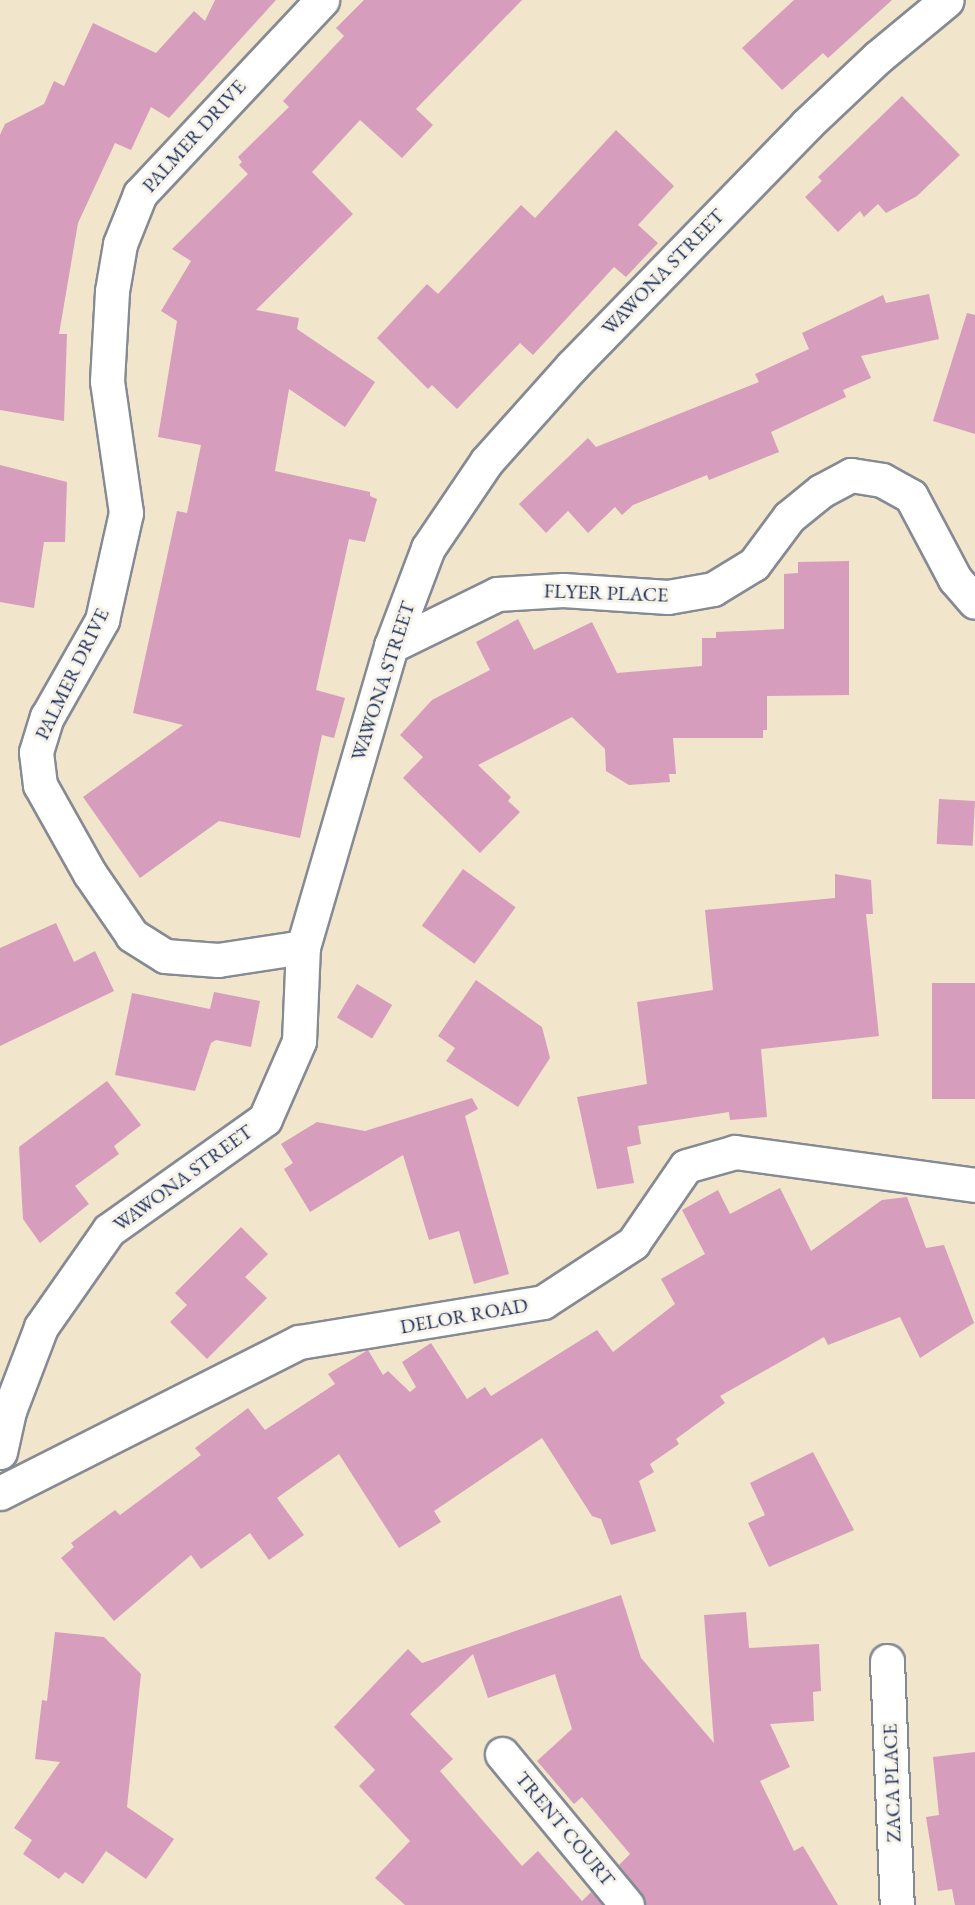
<!DOCTYPE html>
<style>
body{margin:0}
#map{position:relative;width:975px;height:1905px;overflow:hidden;background:#f1e5cb;font-family:"EB Garamond",serif}
div>[style]{position:absolute}
[style*='--x']{left:calc(var(--x)*1px);top:calc(var(--y)*1px);width:calc(var(--w)*1px);rotate:calc(var(--a)*1deg)}
.building>*{inset:0;background:#d69dbd;transform-origin:0 0}
.roads{filter:drop-shadow(2px 0 #868a94) drop-shadow(-2px 0 #868a94) drop-shadow(0 2px #868a94) drop-shadow(0 -2px #868a94)}
.minor>*{height:33px;margin:-16.5px;padding:0 16.5px;transform-origin:16.5px;border-radius:16.5px;background:#fff}
span{translate:-50% -50%;white-space:nowrap;text-align:center;line-height:1.15;-webkit-text-stroke:6px #f7f3e8;paint-order:stroke}
.street-label{font-size:20px;color:#1b2f5e}
</style>
<div id="map">
<div class="building">
<div style="clip-path:polygon(215px 0,276px 0,169px 118px,151px 107px,131px 150px,115px 143px,78px 223px,59px 334px,67px 334px,64px 421px,0 410px,0 135px,5px 124px,44px 104px,54px 81px,64px 86px,93px 23px,156px 53px,194px 11px,205px 21px)"></div>
<div style="clip-path:polygon(364px 0,522px 0,416px 109px,433px 125px,402px 158px,360px 120px,312px 172px,353px 214px,256px 310px,299px 318px,297px 329px,375px 382px,345px 427px,289px 389px,275px 471px,370px 492px,370px 496px,377px 499px,365px 542px,349px 539px,316px 690px,345px 698px,334px 738px,322px 735px,300px 838px,219px 821px,140px 878px,83px 797px,183px 725px,133px 713px,177px 511px,187px 513px,201px 445px,158px 437px,177px 321px,161px 311px,191px 261px,172px 249px,248px 174px,239px 165px,242px 162px,238px 157px,289px 107px,283px 101px,344px 36px,336px 28px)"></div>
<div style="clip-path:polygon(794px 0,892px 0,828px 58px,823px 53px,782px 90px,742px 48px)"></div>
<div style="clip-path:polygon(902px 96px,960px 155px,917px 196px,886px 213px,878px 204px,864px 217px,860px 211px,838px 232px,805px 197px,822px 181px,818px 177px)"></div>
<div style="clip-path:polygon(616px 130px,674px 186px,638px 225px,658px 243px,626px 277px,614px 267px,533px 355px,520px 343px,457px 409px,432px 385px,428px 389px,377px 338px,427px 284px,438px 294px,521px 205px,535px 218px)"></div>
<div style="clip-path:polygon(929px 294px,939px 339px,861px 356px,871px 378px,843px 390px,846px 397px,771px 432px,779px 452px,709px 480px,707px 475px,633px 505px,622px 515px,615px 507px,588px 533px,568px 511px,546px 533px,519px 504px,588px 438px,596px 447px,759px 382px,755px 374px,809px 349px,802px 333px,883px 295px,886px 303px)"></div>
<div style="clip-path:polygon(967px 313px,975px 315px,975px 434px,933px 421px)"></div>
<div style="clip-path:polygon(0 465px,67px 482px,65px 542px,44px 542px,34px 608px,0 602px)"></div>
<div style="clip-path:polygon(849px 561px,849px 695px,767px 696px,767px 730px,763px 730px,763px 738px,673px 738px,676px 774px,669px 774px,670px 782px,629px 785px,606px 771px,605px 749px,572px 717px,478px 765px,511px 797px,508px 801px,520px 812px,480px 853px,403px 778px,423px 757px,400px 735px,432px 700px,490px 670px,476px 642px,518px 619px,534px 650px,592px 622px,617px 673px,702px 666px,702px 638px,716px 638px,716px 632px,784px 629px,784px 574px,798px 573px,798px 562px)"></div>
<div style="left:939px;top:799px;width:36px;height:45px;rotate:3deg"></div>
<div style="left:463px;top:869px;width:65px;height:70px;rotate:36deg"></div>
<div style="clip-path:polygon(835px 874px,871px 880px,873px 914px,866px 914px,879px 1036px,761px 1049px,767px 1117px,730px 1120px,729px 1112px,638px 1126px,641px 1144px,627px 1147px,634px 1183px,597px 1189px,577px 1097px,647px 1084px,637px 1002px,713px 990px,705px 910px,835px 898px)"></div>
<div style="clip-path:polygon(56px 923px,74px 962px,95px 951px,114px 991px,0 1046px,0 948px)"></div>
<div style="clip-path:polygon(476px 980px,542px 1027px,550px 1058px,518px 1107px,446px 1061px,455px 1048px,438px 1036px)"></div>
<div style="left:975px;top:983px;width:116px;height:43px;rotate:90deg"></div>
<div style="left:357px;top:984px;width:41px;height:39px;rotate:31deg"></div>
<div style="clip-path:polygon(214px 992px,260px 1001px,251px 1047px,216px 1040px,211px 1043px,195px 1091px,115px 1075px,132px 993px,210px 1009px)"></div>
<div style="clip-path:polygon(107px 1081px,141px 1125px,114px 1146px,119px 1154px,75px 1186px,89px 1204px,40px 1243px,23px 1219px,19px 1147px)"></div>
<div style="clip-path:polygon(472px 1098px,478px 1109px,465px 1116px,509px 1274px,474px 1284px,459px 1231px,429px 1240px,403px 1155px,310px 1212px,284px 1169px,293px 1163px,281px 1144px,317px 1122px,365px 1131px)"></div>
<div style="clip-path:polygon(780px 1188px,811px 1251px,882px 1200px,907px 1197px,926px 1248px,944px 1245px,974px 1323px,920px 1358px,900px 1317px,828px 1345px,824px 1337px,720px 1396px,725px 1403px,676px 1439px,679px 1444px,650px 1464px,654px 1472px,639px 1481px,656px 1531px,611px 1545px,601px 1519px,592px 1516px,542px 1438px,434px 1511px,441px 1522px,399px 1548px,339px 1454px,277px 1498px,304px 1535px,269px 1560px,250px 1533px,201px 1569px,191px 1555px,114px 1621px,61px 1558px,74px 1547px,71px 1543px,115px 1510px,120px 1515px,201px 1455px,195px 1448px,248px 1408px,265px 1430px,335px 1384px,328px 1374px,368px 1350px,383px 1375px,388px 1371px,410px 1392px,416px 1387px,402px 1362px,431px 1343px,467px 1399px,485px 1387px,491px 1396px,597px 1330px,613px 1352px,675px 1304px,661px 1279px,705px 1254px,682px 1210px,718px 1190px,730px 1214px)"></div>
<div style="clip-path:polygon(241px 1227px,268px 1254px,245px 1277px,267px 1298px,207px 1359px,170px 1322px,187px 1305px,175px 1293px)"></div>
<div style="clip-path:polygon(813px 1452px,854px 1530px,769px 1567px,748px 1523px,765px 1515px,750px 1483px)"></div>
<div style="clip-path:polygon(621px 1595px,641px 1658px,714px 1743px,704px 1615px,746px 1612px,749px 1648px,819px 1644px,821px 1691px,813px 1692px,814px 1721px,770px 1724px,790px 1767px,760px 1781px,794px 1851px,803px 1846px,838px 1905px,645px 1905px,641px 1893px,619px 1865px,630px 1854px,582px 1797px,574px 1804px,537px 1761px,572px 1729px,555px 1674px,488px 1698px,473px 1654px,410px 1714px,453px 1759px,440px 1771px,522px 1866px,538px 1851px,582px 1901px,591px 1892px,603px 1905px,405px 1905px,375px 1878px,410px 1841px,359px 1786px,375px 1770px,334px 1727px,408px 1649px,422px 1663px)"></div>
<div style="clip-path:polygon(55px 1632px,104px 1637px,141px 1674px,127px 1807px,174px 1839px,146px 1879px,106px 1851px,83px 1884px,65px 1872px,59px 1879px,23px 1854px,32px 1840px,14px 1828px,60px 1762px,35px 1759px,42px 1700px,47px 1701px)"></div>
<div style="clip-path:polygon(975px 1752px,975px 1905px,955px 1905px,952px 1889px,938px 1891px,926px 1817px,939px 1815px,933px 1757px)"></div>
</div>
<div class="roads">
<div class="minor">
<div style="--x:391;--y:646;--w:118;--a:-26.1"></div>
<div style="--x:497;--y:594;--w:66;--a:-3.5"></div>
<div style="--x:563;--y:590;--w:105;--a:3.8"></div>
<div style="--x:668;--y:597;--w:46;--a:-10.1"></div>
<div style="--x:713;--y:589;--w:48;--a:-31.4"></div>
<div style="--x:754;--y:564;--w:59;--a:-53.3"></div>
<div style="--x:789;--y:517;--w:41;--a:-39.1"></div>
<div style="--x:821;--y:491;--w:34;--a:-28"></div>
<div style="--x:851;--y:475;--w:31;--a:9"></div>
<div style="--x:882;--y:480;--w:33;--a:29"></div>
<div style="--x:911;--y:496;--w:94;--a:62.1"></div>
<div style="--x:955;--y:579;--w:30;--a:49"></div>
<div style="--x:303;--y:947;--w:86;--a:171.3"></div>
<div style="--x:218;--y:960;--w:53;--a:-175.7"></div>
<div style="--x:165;--y:956;--w:39;--a:-148"></div>
<div style="--x:132;--y:935;--w:74;--a:-124.5"></div>
<div style="--x:90;--y:874;--w:102;--a:-119.3"></div>
<div style="--x:40;--y:785;--w:33;--a:-97"></div>
<div style="--x:36;--y:752;--w:37;--a:-73"></div>
<div style="--x:47;--y:717;--w:112;--a:-60.4"></div>
<div style="--x:102;--y:620;--w:110;--a:-77.4"></div>
<div style="--x:126;--y:513;--w:133;--a:-98.2"></div>
<div style="--x:107;--y:381;--w:90;--a:-86.8"></div>
<div style="--x:112;--y:291;--w:48;--a:-80.3"></div>
<div style="--x:120;--y:244;--w:54;--a:-68.2"></div>
<div style="--x:140;--y:194;--w:266;--a:-46.8"></div>
<div style="--x:0;--y:1452;--w:42;--a:-77.6"></div>
<div style="--x:9;--y:1411;--w:90;--a:-69.1"></div>
<div style="--x:41;--y:1327;--w:118;--a:-55"></div>
<div style="--x:109;--y:1230;--w:191;--a:-35.4"></div>
<div style="--x:265;--y:1119;--w:85;--a:-66.4"></div>
<div style="--x:299;--y:1041;--w:94;--a:-87.6"></div>
<div style="--x:303;--y:947;--w:314;--a:-73.7"></div>
<div style="--x:391;--y:646;--w:105;--a:-69.3"></div>
<div style="--x:428;--y:548;--w:105;--a:-55.9"></div>
<div style="--x:487;--y:461;--w:127;--a:-48.2"></div>
<div style="--x:572;--y:366;--w:336;--a:-45.8"></div>
<div style="--x:806;--y:125;--w:99;--a:-43.4"></div>
<div style="--x:878;--y:57;--w:89;--a:-39.6"></div>
<div style="--x:0;--y:1493;--w:335;--a:-26.8"></div>
<div style="--x:299;--y:1342;--w:247;--a:-9.3"></div>
<div style="--x:543;--y:1302;--w:108;--a:-33.2"></div>
<div style="--x:633;--y:1243;--w:93;--a:-55.5"></div>
<div style="--x:686;--y:1166;--w:51;--a:-15.9"></div>
<div style="--x:735;--y:1152;--w:242;--a:7.8"></div>
<div style="--x:887;--y:1661;--w:244;--a:87.7"></div>
<div style="--x:502;--y:1754;--w:196;--a:50.4"></div>
</div>
</div>
<div class="street-label">
<span style="left:194px;top:136px;rotate:-48deg">PALMER DRIVE</span>
<span style="left:663px;top:272px;rotate:-46deg">WAWONA STREET</span>
<span style="left:606px;top:593px;rotate:2deg">FLYER PLACE</span>
<span style="left:72px;top:674px;rotate:-64deg">PALMER DRIVE</span>
<span style="left:383px;top:681px;rotate:-72deg">WAWONA STREET</span>
<span style="left:183px;top:1178px;rotate:-36deg">WAWONA STREET</span>
<span style="left:464px;top:1316px;rotate:-10deg">DELOR ROAD</span>
<span style="left:892px;top:1783px;rotate:-92deg">ZACA PLACE</span>
<span style="left:565px;top:1829px;rotate:50deg">TRENT COURT</span>
</div>
</div>
